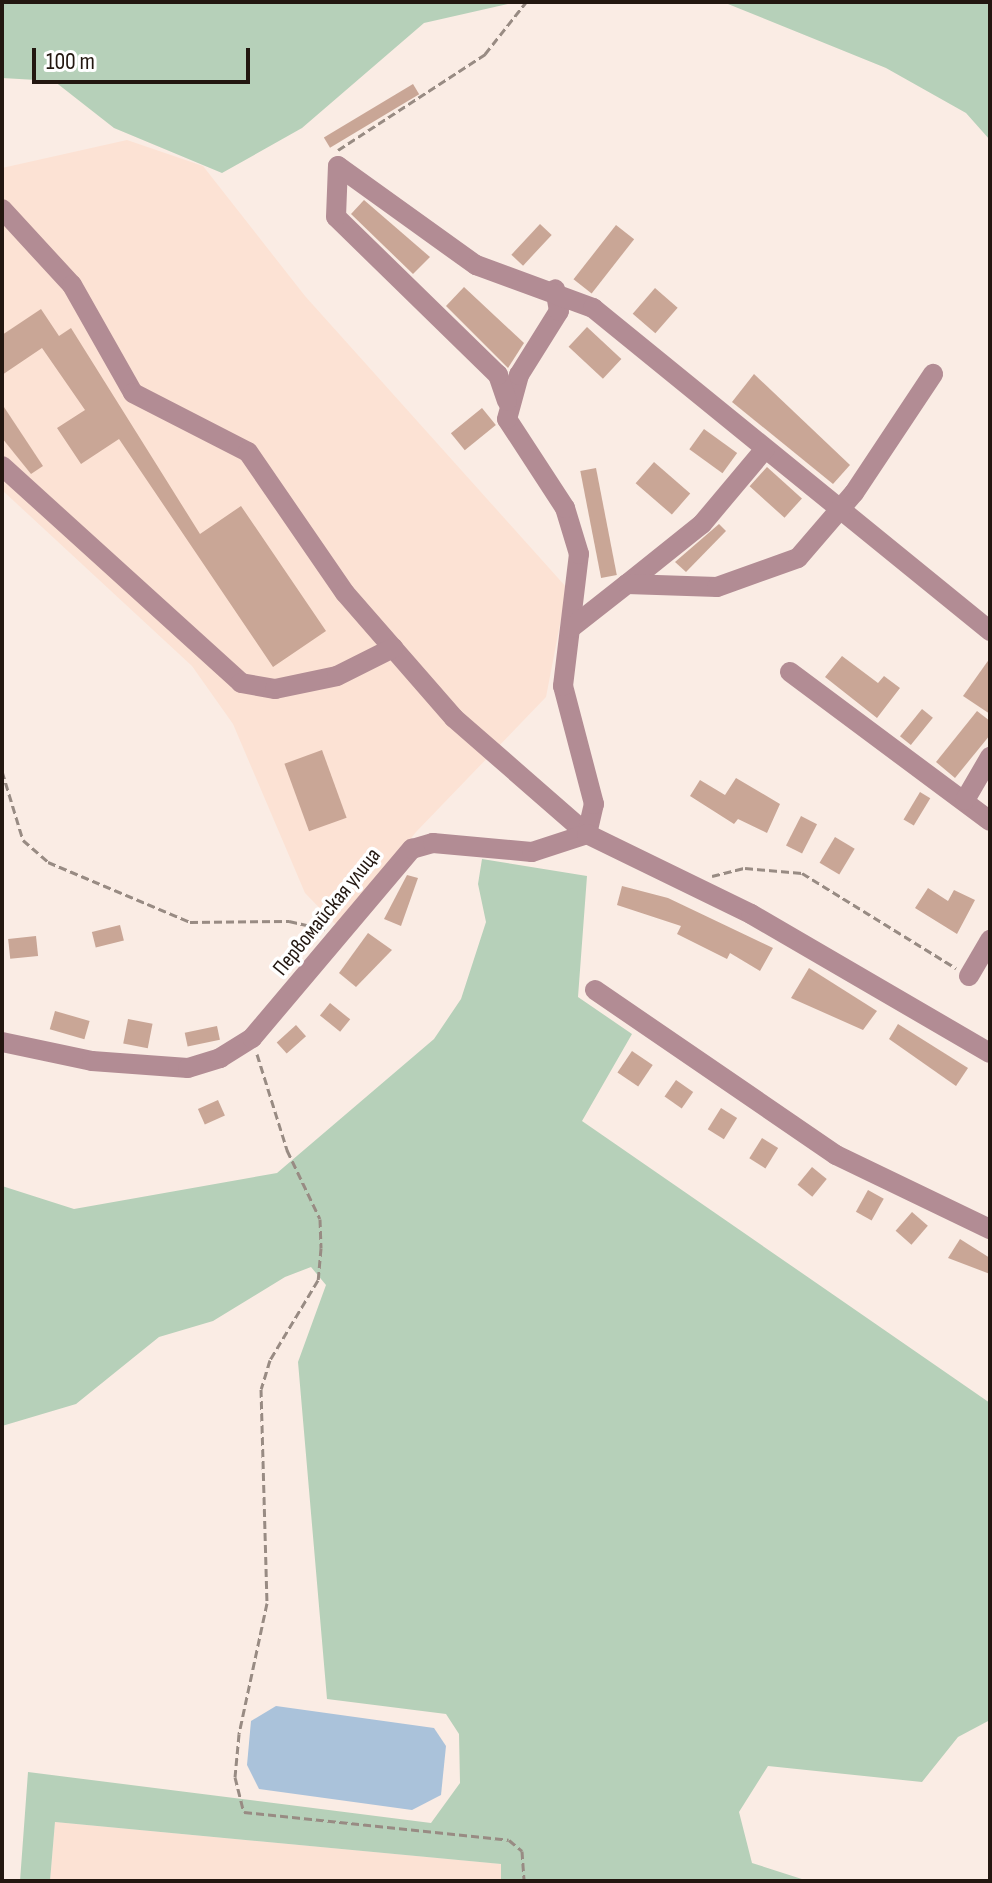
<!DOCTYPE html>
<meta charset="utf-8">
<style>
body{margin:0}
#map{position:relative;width:992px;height:1883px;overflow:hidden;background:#faece4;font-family:"Sofia Sans Condensed",sans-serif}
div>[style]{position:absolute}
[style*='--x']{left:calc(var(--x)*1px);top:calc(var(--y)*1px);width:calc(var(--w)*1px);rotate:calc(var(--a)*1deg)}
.built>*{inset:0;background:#fce2d4}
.green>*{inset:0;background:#b6d0b9}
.water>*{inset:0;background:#aac2da}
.building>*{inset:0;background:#c9a696;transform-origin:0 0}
.path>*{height:3px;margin-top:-1.5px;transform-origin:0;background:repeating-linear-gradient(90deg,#988b83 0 8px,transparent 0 12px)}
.minor>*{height:20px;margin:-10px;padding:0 10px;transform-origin:10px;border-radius:10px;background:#b28c94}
span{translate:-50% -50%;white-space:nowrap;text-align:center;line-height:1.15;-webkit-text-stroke:7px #fff;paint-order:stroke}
.street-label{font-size:22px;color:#231710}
.frame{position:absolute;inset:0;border:4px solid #231710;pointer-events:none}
.scale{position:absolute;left:32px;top:48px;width:218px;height:36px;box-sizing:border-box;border:4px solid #231710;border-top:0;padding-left:10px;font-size:24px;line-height:28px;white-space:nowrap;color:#231710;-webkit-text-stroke:6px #fff;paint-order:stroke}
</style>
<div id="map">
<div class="built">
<div style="clip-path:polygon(127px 140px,203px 166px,305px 296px,567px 588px,546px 697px,416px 832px,339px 928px,305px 893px,233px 724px,192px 666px,2px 490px,2px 168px)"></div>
<div style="clip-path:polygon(55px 1822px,502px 1864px,501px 1881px,50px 1881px)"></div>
</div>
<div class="green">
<div style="clip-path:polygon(2px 2px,517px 2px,424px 23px,302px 128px,222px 173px,114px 128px,54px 81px,2px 78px)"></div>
<div style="clip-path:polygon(723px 2px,990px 2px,990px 140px,966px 113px,886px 68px)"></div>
<div style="clip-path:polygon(482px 859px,587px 876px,578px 997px,632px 1034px,582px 1121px,990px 1403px,990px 1720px,958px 1737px,922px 1782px,768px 1766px,739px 1812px,752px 1863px,808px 1881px,501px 1881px,501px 1864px,55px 1822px,50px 1881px,20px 1881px,28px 1772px,431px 1823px,460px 1783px,459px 1734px,446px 1714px,327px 1699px,298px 1362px,326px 1285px,311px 1267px,285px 1277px,213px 1321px,159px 1337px,76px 1404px,2px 1426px,2px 1186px,74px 1209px,277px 1173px,434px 1039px,461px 999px,486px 922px,478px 884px)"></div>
</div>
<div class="water">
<div style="clip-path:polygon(276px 1706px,434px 1728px,446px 1746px,441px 1795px,412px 1810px,259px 1789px,247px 1765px,251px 1721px)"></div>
</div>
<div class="building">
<div style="left:413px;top:84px;width:12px;height:104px;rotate:59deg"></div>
<div style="clip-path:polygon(364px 200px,430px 257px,413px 274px,351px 214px)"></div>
<div style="left:540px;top:224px;width:16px;height:42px;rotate:43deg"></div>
<div style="left:616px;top:225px;width:23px;height:69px;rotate:38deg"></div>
<div style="clip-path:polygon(464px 287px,524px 343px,508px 368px,446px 306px)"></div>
<div style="left:655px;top:288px;width:30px;height:34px;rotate:41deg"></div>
<div style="clip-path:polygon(41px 309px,59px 336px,71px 328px,200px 534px,241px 506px,326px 631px,273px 667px,119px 439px,81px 464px,57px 428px,85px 410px,42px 348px,2px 375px,2px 335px)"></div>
<div style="left:587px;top:327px;width:47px;height:27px;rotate:43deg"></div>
<div style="clip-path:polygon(754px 374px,850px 465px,833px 484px,732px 402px)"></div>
<div style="clip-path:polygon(2px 404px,43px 466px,31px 474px,2px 438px)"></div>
<div style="left:482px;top:408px;width:22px;height:40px;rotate:51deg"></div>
<div style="left:704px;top:429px;width:41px;height:25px;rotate:36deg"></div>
<div style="left:654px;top:462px;width:48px;height:28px;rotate:41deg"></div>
<div style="left:767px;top:467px;width:47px;height:26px;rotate:42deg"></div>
<div style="left:596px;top:468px;width:109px;height:16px;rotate:79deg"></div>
<div style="clip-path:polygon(719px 524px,726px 531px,686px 572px,675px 562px)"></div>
<div style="clip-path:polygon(842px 656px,878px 683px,884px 676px,900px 688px,877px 718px,825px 677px)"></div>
<div style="clip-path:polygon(990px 658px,990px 714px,963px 696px)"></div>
<div style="left:922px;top:709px;width:14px;height:35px;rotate:39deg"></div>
<div style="clip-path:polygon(977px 711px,990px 721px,990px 735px,955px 778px,936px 762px)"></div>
<div style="left:322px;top:750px;width:72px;height:40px;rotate:70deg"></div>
<div style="clip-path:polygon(736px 778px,780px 804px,767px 833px,738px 819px,734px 824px,690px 796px,700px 780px,725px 795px)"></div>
<div style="left:920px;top:792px;width:12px;height:32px;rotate:31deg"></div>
<div style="left:801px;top:816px;width:18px;height:33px;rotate:27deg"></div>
<div style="left:835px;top:837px;width:23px;height:30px;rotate:31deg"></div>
<div style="clip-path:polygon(407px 875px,418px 878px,401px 926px,384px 919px)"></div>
<div style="clip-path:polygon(622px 886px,668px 898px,773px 948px,760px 971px,730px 953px,727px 959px,677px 934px,681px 926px,617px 905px)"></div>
<div style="clip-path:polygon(928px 888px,948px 901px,954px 890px,975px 900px,957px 934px,915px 908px)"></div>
<div style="left:120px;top:925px;width:16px;height:29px;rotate:76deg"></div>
<div style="clip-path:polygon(368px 933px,392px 950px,356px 987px,339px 973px)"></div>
<div style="left:36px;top:936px;width:20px;height:28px;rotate:84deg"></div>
<div style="clip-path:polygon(809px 968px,877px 1011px,863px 1030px,791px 998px)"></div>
<div style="left:330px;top:1003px;width:26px;height:16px;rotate:39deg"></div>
<div style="left:55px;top:1011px;width:36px;height:19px;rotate:16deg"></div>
<div style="left:128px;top:1019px;width:25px;height:25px;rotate:11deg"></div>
<div style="clip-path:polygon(898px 1024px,968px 1068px,956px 1086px,889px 1039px)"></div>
<div style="left:296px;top:1025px;width:15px;height:26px;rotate:48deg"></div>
<div style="left:217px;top:1026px;width:14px;height:33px;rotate:78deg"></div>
<div style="left:632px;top:1051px;width:25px;height:26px;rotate:34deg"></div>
<div style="left:676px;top:1080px;width:21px;height:20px;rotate:35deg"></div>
<div style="left:218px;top:1100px;width:17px;height:22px;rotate:66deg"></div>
<div style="left:721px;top:1108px;width:19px;height:25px;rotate:32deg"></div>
<div style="left:762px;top:1138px;width:19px;height:24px;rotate:32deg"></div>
<div style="left:812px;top:1167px;width:19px;height:23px;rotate:39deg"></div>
<div style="left:868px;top:1190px;width:18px;height:25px;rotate:29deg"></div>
<div style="left:912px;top:1212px;width:21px;height:25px;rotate:41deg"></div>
<div style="clip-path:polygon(960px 1239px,990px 1258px,990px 1274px,948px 1258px)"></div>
</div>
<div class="path">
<div style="--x:338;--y:150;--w:176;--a:-33.1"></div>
<div style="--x:485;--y:54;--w:66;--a:-51.7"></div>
<div style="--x:2;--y:771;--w:72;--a:73.1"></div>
<div style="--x:23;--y:840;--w:33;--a:41"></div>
<div style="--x:48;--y:862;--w:154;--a:22.9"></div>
<div style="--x:190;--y:922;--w:99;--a:-0.6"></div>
<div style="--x:289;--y:921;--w:37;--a:13"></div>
<div style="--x:712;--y:876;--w:34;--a:-14"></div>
<div style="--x:745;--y:868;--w:57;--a:5"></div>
<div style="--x:802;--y:873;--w:181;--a:31.7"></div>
<div style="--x:257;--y:1054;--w:101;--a:72.6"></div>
<div style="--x:287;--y:1150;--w:76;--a:64.4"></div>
<div style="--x:320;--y:1219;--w:29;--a:88"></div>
<div style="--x:321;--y:1248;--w:32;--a:95"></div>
<div style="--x:318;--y:1280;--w:93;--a:121"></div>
<div style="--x:270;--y:1360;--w:30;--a:107"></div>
<div style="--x:261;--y:1389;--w:214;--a:88.4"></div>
<div style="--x:267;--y:1603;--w:134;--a:102.1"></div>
<div style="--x:239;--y:1734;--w:43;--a:95.3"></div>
<div style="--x:235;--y:1777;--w:36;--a:76"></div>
<div style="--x:244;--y:1812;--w:266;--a:6"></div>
<div style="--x:509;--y:1840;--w:17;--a:40"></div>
<div style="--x:522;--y:1851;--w:30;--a:86"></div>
</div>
<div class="minor">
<div style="--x:2;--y:209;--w:103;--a:47.4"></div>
<div style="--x:72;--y:285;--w:124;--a:60.5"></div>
<div style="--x:133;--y:393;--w:129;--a:27.2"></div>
<div style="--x:248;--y:452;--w:171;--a:55.5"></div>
<div style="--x:345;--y:593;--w:166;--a:48.9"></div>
<div style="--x:454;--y:718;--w:176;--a:41.1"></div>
<div style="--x:587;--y:834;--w:31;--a:-77"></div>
<div style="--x:594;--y:804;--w:122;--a:-104.7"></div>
<div style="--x:563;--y:686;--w:133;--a:-83.1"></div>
<div style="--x:579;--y:554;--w:48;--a:-106.9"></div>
<div style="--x:565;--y:508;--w:106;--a:-123.1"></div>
<div style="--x:507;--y:419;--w:46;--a:-74.7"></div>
<div style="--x:519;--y:375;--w:75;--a:-58"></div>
<div style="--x:559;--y:311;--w:22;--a:-100"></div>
<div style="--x:507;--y:401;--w:28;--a:-109"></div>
<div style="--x:498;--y:375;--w:226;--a:-135.7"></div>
<div style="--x:336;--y:217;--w:51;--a:-87.8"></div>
<div style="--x:338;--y:166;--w:170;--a:35.7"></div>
<div style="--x:476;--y:265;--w:125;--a:20.2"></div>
<div style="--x:593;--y:308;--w:512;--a:39.13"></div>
<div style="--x:2;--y:466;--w:323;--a:42.2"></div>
<div style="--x:241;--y:683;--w:35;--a:10"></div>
<div style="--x:275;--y:689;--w:63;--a:-11.8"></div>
<div style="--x:337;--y:676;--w:63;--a:-26.6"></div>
<div style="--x:627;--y:584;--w:96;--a:-38.7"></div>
<div style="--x:702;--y:524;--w:98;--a:-50"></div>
<div style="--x:571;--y:628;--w:71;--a:-38.2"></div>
<div style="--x:627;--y:584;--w:90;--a:1.9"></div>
<div style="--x:717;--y:587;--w:86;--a:-19.7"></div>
<div style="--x:798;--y:558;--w:86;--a:-49.3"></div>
<div style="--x:854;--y:493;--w:143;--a:-56.4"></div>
<div style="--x:790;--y:672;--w:249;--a:36.7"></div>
<div style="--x:965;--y:800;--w:50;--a:-59.8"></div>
<div style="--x:969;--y:976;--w:42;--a:-59.7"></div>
<div style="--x:595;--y:990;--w:292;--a:34.4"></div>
<div style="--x:836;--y:1155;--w:171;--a:25.7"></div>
<div style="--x:2;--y:1042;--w:92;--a:11.9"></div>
<div style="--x:92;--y:1061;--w:96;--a:4.2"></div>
<div style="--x:188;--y:1068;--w:34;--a:-17"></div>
<div style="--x:220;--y:1058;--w:38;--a:-32"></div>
<div style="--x:252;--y:1038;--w:248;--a:-49.8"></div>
<div style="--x:412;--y:849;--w:22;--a:-16"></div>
<div style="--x:433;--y:843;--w:99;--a:5.2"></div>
<div style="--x:532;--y:852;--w:58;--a:-18.1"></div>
<div style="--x:587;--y:834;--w:182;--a:26"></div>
<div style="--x:751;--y:914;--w:276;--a:30.2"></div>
</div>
<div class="street-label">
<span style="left:327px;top:912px;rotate:-51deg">Первомайская улица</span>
</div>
<div class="frame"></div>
<div class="scale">100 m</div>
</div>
